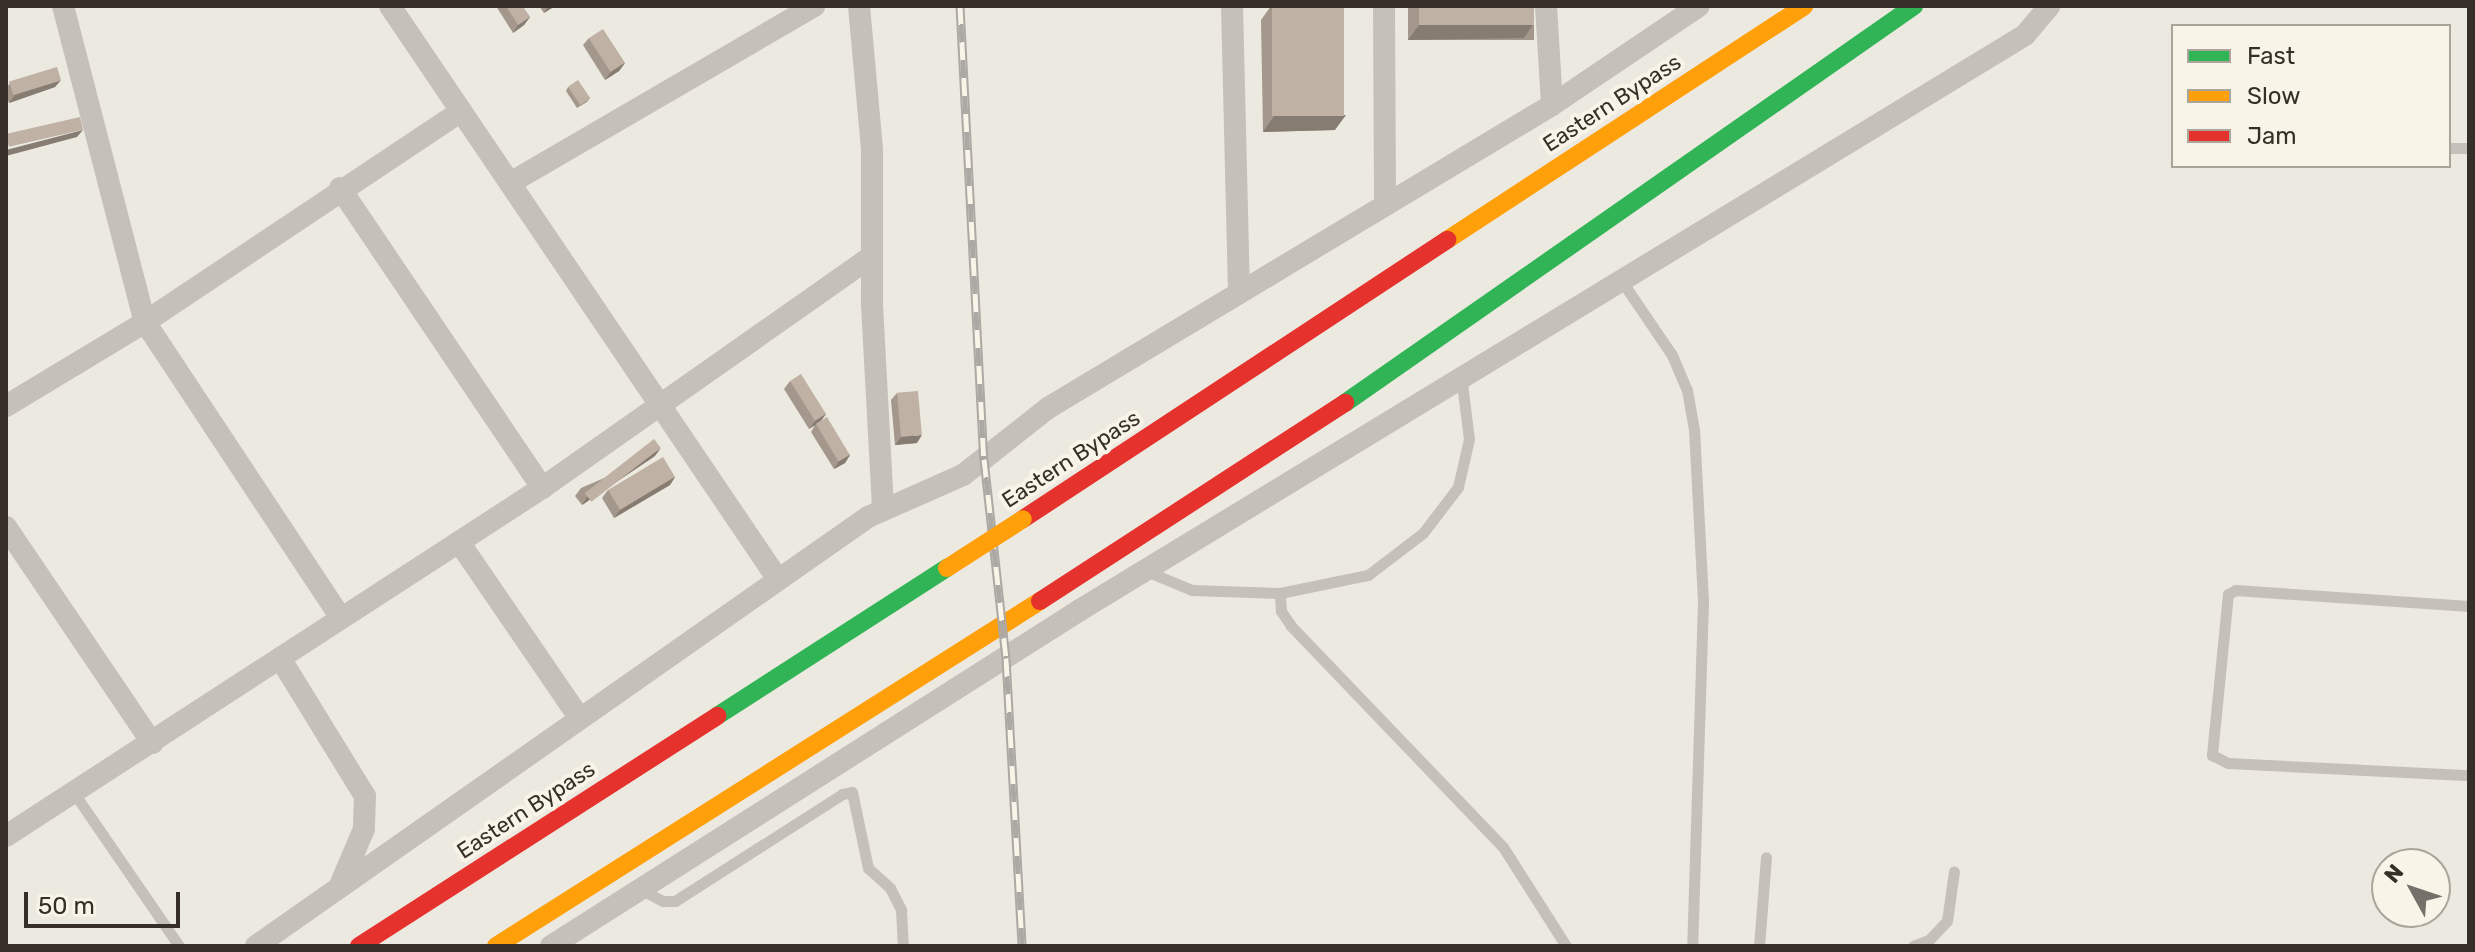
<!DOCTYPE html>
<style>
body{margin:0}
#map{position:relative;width:2475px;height:952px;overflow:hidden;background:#ece9e1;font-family:Rubik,sans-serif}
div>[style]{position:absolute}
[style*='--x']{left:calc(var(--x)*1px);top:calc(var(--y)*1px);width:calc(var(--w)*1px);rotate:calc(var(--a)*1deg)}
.lane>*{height:11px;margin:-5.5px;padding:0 5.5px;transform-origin:5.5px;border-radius:5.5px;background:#c5c1ba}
.street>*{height:22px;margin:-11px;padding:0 11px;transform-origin:11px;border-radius:11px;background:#c5c1ba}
.fast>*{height:18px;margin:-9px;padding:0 9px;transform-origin:9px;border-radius:9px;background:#30b455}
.slow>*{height:18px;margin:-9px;padding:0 9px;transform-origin:9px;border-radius:9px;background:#ff9f0a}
.jam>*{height:18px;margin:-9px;padding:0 9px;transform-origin:9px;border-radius:9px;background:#e5322d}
.rail>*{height:9px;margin-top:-4.5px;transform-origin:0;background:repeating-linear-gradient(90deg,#f8f4e8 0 18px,#aca9a4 0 36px);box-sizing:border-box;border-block:2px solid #aca9a4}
.slow-bridge>*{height:18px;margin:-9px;padding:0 9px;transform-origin:9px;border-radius:9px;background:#ff9f0a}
.wall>*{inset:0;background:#a4988c;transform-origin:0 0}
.shaded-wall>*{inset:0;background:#867c72}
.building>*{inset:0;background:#bfb1a3;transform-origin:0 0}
span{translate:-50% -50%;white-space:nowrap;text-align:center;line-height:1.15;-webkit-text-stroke:8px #f8f4e8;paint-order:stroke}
.street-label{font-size:22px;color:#352f28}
.frame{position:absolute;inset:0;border:8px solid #352f28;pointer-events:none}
.legend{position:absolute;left:2171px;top:24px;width:280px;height:144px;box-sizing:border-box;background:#f8f4e8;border:2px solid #aaa59b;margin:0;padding:10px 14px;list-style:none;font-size:24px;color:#352f28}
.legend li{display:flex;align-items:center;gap:16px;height:40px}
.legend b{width:40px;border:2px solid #aaa59b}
.north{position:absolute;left:2371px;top:848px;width:80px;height:80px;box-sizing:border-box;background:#f8f4e8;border:2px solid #aaa59b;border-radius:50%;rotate:310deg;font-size:22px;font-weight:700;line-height:32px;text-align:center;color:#352f28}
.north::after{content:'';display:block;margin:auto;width:28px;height:36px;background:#757069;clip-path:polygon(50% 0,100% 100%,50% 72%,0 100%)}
.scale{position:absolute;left:24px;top:892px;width:156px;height:36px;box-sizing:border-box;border:4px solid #352f28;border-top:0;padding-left:10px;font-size:24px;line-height:28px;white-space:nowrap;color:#352f28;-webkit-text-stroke:6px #f8f4e8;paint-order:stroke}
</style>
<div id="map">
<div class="lane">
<div style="--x:2449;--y:148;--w:20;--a:0"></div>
<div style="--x:1623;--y:283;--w:87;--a:55.8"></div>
<div style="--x:1672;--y:355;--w:38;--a:67"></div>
<div style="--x:1687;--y:390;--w:40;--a:80"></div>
<div style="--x:1694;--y:429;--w:173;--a:87"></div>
<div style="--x:1703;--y:602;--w:344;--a:91.8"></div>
<div style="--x:1146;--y:571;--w:50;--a:22.4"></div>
<div style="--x:1192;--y:590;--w:88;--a:2"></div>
<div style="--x:1280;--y:593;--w:90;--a:-11.6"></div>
<div style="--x:1368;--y:575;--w:69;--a:-37.4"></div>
<div style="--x:1423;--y:533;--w:58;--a:-52.7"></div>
<div style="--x:1458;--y:487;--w:49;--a:-77.1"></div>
<div style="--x:1469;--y:439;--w:64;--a:-97.2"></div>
<div style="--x:1280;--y:593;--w:18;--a:87"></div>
<div style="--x:1281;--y:611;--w:18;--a:56"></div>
<div style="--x:1291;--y:626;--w:306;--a:46.2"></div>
<div style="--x:1503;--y:847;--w:117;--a:57.5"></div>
<div style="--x:2469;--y:606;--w:234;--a:-176.1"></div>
<div style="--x:2236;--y:590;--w:9;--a:153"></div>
<div style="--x:2228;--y:594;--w:162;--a:95.7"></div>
<div style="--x:2212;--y:755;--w:18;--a:27"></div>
<div style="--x:2228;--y:763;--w:241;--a:2.9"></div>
<div style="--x:74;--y:793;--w:186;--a:55.5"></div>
<div style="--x:640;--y:889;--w:26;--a:28"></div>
<div style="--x:663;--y:901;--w:12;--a:0"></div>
<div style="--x:675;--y:901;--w:198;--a:-32.6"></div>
<div style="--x:842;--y:794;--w:10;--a:-11"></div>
<div style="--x:852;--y:792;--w:78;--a:78.1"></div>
<div style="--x:868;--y:868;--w:30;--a:42"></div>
<div style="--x:890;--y:888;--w:25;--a:63"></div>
<div style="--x:901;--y:910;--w:36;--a:87"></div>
<div style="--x:1759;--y:946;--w:89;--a:-85.5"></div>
<div style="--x:1913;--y:946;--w:17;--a:-21"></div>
<div style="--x:1929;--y:940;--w:26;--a:-47"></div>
<div style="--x:1947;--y:921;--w:50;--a:-82"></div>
</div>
<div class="street">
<div style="--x:63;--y:6;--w:326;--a:75.5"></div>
<div style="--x:145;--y:322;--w:355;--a:56.5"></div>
<div style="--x:390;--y:6;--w:691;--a:55.92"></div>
<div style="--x:859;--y:6;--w:145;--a:84.8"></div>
<div style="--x:872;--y:150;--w:155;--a:90"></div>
<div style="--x:872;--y:305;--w:204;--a:86.9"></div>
<div style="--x:1232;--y:6;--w:286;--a:88.6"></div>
<div style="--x:1384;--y:6;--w:199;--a:89.7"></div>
<div style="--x:1546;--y:6;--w:99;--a:86.5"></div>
<div style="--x:510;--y:183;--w:352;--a:-30.2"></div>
<div style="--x:340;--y:188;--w:362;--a:56"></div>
<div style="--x:6;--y:406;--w:162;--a:-31.1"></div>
<div style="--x:145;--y:322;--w:380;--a:-33.7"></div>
<div style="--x:6;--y:527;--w:261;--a:55.9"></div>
<div style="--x:459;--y:542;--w:212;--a:55.6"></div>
<div style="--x:280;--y:658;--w:162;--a:58.4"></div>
<div style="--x:365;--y:796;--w:33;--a:92"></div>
<div style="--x:364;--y:829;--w:59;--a:113.1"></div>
<div style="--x:6;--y:836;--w:639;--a:-32.99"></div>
<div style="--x:542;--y:488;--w:403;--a:-35.1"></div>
<div style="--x:256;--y:946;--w:747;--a:-35.03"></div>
<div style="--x:868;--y:517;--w:104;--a:-23.9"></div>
<div style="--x:963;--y:475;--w:108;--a:-38.2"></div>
<div style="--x:1048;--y:408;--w:588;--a:-31.01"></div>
<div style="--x:1552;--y:105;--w:177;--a:-34"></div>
<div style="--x:551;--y:946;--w:627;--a:-32.42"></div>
<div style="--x:1080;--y:610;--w:1106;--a:-31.32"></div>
<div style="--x:2025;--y:35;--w:38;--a:-50"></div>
</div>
<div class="fast">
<div style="--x:1345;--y:403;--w:694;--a:-34.9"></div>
<div style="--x:717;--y:716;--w:274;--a:-32.8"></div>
</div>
<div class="slow">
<div style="--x:1447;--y:240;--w:427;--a:-33.2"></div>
<div style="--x:496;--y:946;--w:644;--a:-32.38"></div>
</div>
<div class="jam">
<div style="--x:1023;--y:519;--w:508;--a:-33.35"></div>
<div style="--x:1040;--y:601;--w:364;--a:-33"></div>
<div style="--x:359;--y:946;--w:426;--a:-32.7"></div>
</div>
<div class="rail">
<div style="--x:960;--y:6;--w:454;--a:87"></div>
<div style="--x:984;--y:459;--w:200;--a:83.7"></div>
<div style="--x:1006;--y:658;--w:288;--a:86.8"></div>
</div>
<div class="slow-bridge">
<div style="--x:947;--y:568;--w:90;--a:-32.8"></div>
</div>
<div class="wall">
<div style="clip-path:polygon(496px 6px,522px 6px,530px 17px,524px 25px,513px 33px)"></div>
<div style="clip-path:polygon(539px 6px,555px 6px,544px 13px)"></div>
<div style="clip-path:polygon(1271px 6px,1344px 6px,1335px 130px,1263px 132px,1261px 20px)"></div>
<div style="left:1408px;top:6px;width:126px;height:34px"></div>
<div style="clip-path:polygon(589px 38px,625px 63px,619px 71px,605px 80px,583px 45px)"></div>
<div style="clip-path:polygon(61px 80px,55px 87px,9px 103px,6px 94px,6px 89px,10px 83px)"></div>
<div style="clip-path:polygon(568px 87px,590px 98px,587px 102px,577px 108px,566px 91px)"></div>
<div style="clip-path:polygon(790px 381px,826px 414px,821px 421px,850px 455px,845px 463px,834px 469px,811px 432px,815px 425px,809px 429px,784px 389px)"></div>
<div style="clip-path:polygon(897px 393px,917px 443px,895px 445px,891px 400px)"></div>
<div style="clip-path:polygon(655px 456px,582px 505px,575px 496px,581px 488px)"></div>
<div style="clip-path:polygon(675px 477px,670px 485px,614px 518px,602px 498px,608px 490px)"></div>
</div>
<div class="shaded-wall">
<div style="clip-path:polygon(548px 6px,555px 6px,544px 13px)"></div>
<div style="clip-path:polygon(530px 17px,524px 25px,513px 33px,518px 25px)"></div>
<div style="clip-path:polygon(1534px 23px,1524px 38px,1408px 40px,1419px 25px)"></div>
<div style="clip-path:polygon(625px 63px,619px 71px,605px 80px,611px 72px)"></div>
<div style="clip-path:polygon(61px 80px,55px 87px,9px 103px,15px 95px)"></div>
<div style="clip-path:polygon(1346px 115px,1335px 130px,1263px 132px,1274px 116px)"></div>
<div style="clip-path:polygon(83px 130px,77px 137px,6px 156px,6px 150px)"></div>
<div style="clip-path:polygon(826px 414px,820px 422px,809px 429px,815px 421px)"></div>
<div style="clip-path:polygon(922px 435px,917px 443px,895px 445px,901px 437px)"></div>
<div style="clip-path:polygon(661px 448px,655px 456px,582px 505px,587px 497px)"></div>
<div style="clip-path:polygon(850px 455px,845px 463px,834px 469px,839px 461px)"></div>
<div style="clip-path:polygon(675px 477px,670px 485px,614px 518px,620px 510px)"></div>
</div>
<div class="building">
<div style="clip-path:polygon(506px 6px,522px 6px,530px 17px,518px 25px)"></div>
<div style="left:1272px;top:6px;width:72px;height:110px"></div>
<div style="left:1419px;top:6px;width:115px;height:19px"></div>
<div style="left:603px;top:29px;width:40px;height:17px;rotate:57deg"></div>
<div style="left:57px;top:67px;width:14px;height:50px;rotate:73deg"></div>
<div style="left:578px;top:80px;width:22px;height:12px;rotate:56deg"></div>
<div style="left:80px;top:117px;width:13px;height:76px;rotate:77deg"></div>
<div style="left:801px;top:374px;width:47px;height:13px;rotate:58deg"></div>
<div style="left:918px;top:391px;width:44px;height:21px;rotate:85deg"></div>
<div style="left:827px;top:417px;width:44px;height:13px;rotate:59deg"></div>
<div style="left:654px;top:439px;width:11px;height:88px;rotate:52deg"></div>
<div style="left:663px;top:457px;width:23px;height:64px;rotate:59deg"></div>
</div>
<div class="street-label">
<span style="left:1612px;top:103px;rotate:-33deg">Eastern Bypass</span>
<span style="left:1071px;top:459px;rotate:-33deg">Eastern Bypass</span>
<span style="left:526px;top:810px;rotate:-33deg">Eastern Bypass</span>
</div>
<div class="frame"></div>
<ul class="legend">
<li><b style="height:10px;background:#30b455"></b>Fast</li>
<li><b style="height:10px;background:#ff9f0a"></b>Slow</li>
<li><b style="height:10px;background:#e5322d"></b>Jam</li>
</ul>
<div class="north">N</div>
<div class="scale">50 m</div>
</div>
